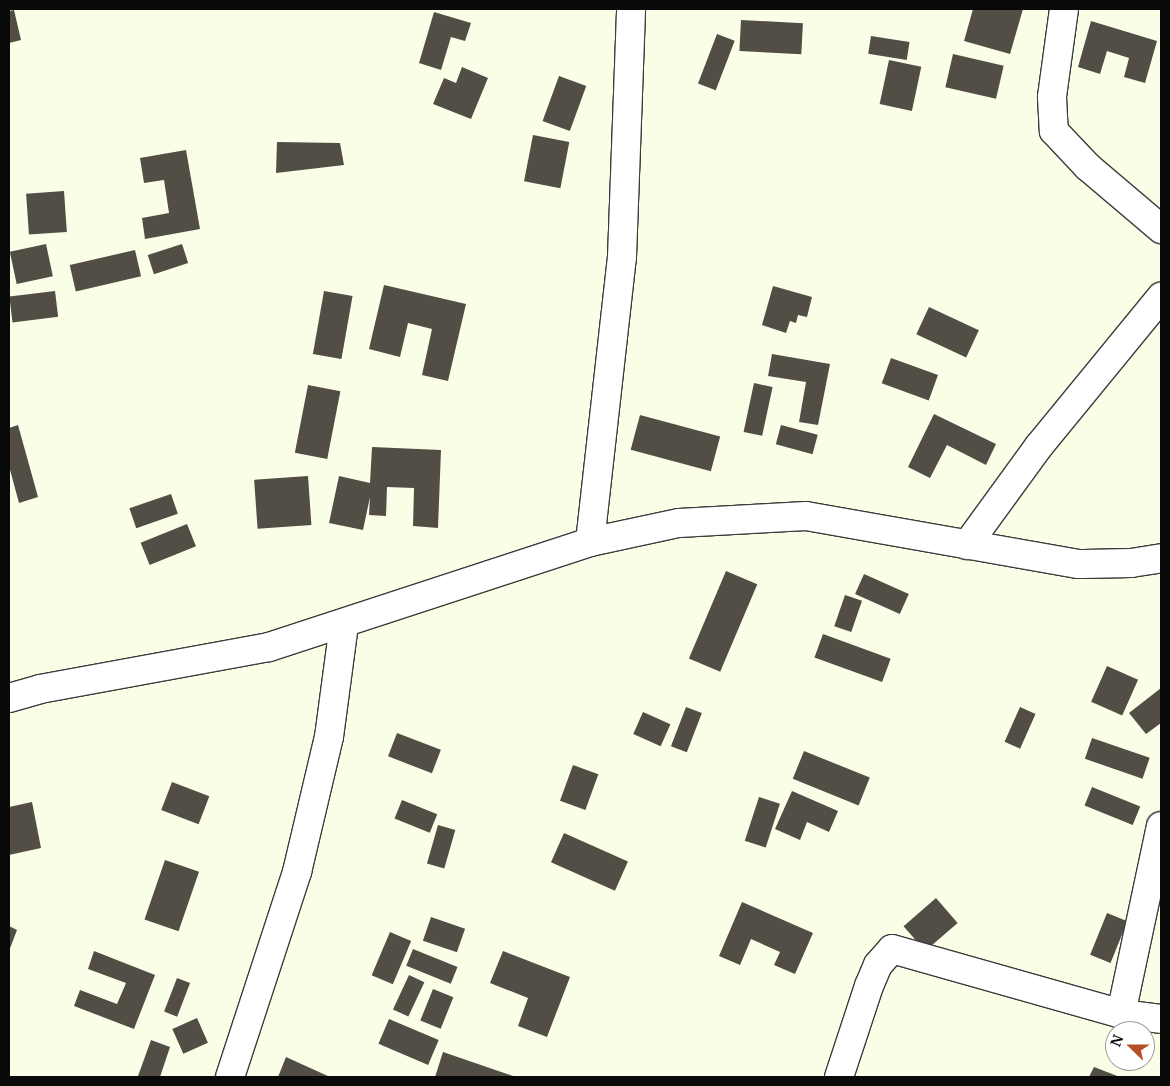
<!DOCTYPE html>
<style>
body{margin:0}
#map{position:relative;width:1170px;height:1086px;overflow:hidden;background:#fbfee6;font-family:Merriweather,serif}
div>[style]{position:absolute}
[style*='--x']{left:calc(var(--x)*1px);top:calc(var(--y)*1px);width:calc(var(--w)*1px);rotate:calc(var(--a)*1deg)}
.building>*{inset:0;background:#524e46;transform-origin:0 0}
.roads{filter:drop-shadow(1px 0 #3c3c3c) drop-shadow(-1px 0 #3c3c3c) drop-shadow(0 1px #3c3c3c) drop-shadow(0 -1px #3c3c3c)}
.minor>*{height:28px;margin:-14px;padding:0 14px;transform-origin:14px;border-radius:14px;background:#fff}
span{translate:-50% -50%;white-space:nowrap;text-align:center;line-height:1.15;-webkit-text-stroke:5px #fff;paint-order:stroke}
.frame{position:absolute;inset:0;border:10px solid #090909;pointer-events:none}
.north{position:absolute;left:1105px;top:1021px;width:50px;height:50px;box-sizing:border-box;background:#fff;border:1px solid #9d9d9d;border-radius:50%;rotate:292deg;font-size:14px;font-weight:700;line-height:20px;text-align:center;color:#090909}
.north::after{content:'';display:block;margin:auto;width:18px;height:22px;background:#b44f27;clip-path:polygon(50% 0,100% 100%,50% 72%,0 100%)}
</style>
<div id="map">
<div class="building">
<div style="clip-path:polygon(973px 9px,1023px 9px,1010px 54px,964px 41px)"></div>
<div style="clip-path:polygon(14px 10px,21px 40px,9px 43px,9px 11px)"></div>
<div style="clip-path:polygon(434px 12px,471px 23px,465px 41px,451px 37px,441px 70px,419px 63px)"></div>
<div style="left:741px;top:20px;width:62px;height:31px;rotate:3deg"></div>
<div style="clip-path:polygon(1091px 21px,1157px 41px,1145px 83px,1124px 77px,1129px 58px,1107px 51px,1100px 74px,1078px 67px)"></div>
<div style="left:717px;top:34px;width:19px;height:53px;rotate:21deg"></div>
<div style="left:871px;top:36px;width:39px;height:18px;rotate:9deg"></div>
<div style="left:953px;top:54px;width:52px;height:34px;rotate:13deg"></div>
<div style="left:889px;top:60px;width:33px;height:45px;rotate:12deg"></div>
<div style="clip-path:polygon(462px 67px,488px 78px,471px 119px,433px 104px,444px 78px,456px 83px)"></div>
<div style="left:559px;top:76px;width:29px;height:48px;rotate:20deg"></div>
<div style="left:533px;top:135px;width:37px;height:47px;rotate:11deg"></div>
<div style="clip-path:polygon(277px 142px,340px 143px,344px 165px,276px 173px)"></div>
<div style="clip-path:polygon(186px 150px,200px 229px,145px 239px,142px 218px,169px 213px,164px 180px,144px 183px,140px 158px)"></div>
<div style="left:64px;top:191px;width:41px;height:38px;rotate:86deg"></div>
<div style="left:46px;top:244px;width:33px;height:37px;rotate:78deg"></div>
<div style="left:182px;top:244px;width:20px;height:36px;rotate:72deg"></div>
<div style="left:135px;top:250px;width:27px;height:67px;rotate:77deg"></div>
<div style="clip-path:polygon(384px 285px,466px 304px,448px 381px,422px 375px,432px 329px,408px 323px,400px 357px,369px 349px)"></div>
<div style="clip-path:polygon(773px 286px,812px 297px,807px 317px,798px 315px,796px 323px,790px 321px,786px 333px,762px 325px)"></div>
<div style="left:55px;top:291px;width:26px;height:46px;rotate:83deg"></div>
<div style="left:324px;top:291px;width:29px;height:64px;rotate:10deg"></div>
<div style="left:929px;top:307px;width:55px;height:30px;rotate:25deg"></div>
<div style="clip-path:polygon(772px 354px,830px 364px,818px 425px,799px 422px,806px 382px,768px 376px)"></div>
<div style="left:891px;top:358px;width:50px;height:27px;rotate:20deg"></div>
<div style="left:754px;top:383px;width:19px;height:50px;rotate:12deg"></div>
<div style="left:308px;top:385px;width:33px;height:69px;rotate:11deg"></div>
<div style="clip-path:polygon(934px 414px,996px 444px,986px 465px,947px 445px,930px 478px,908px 467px)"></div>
<div style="left:640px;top:415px;width:83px;height:36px;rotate:15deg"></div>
<div style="clip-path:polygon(18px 425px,38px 497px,19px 503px,9px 466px,9px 428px)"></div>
<div style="left:781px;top:425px;width:38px;height:20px;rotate:15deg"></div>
<div style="clip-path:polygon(372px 447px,441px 450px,438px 528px,413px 526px,414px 488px,387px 487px,386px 516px,369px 515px,370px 497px,363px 530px,329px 523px,339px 476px,370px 483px)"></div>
<div style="left:308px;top:476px;width:49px;height:54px;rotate:86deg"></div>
<div style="left:171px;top:494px;width:21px;height:44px;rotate:71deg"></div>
<div style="left:187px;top:524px;width:24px;height:50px;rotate:68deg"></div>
<div style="left:726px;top:571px;width:34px;height:95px;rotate:23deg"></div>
<div style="left:864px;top:574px;width:49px;height:22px;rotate:24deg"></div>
<div style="left:845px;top:595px;width:18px;height:33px;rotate:19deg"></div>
<div style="left:823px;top:634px;width:72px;height:25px;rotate:20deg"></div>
<div style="left:1107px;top:666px;width:34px;height:39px;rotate:24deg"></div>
<div style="clip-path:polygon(1161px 688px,1161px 723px,1146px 734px,1129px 713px)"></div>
<div style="left:686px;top:707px;width:17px;height:42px;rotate:21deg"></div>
<div style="left:1020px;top:707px;width:17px;height:38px;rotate:24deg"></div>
<div style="left:643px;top:712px;width:30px;height:24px;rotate:24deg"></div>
<div style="left:397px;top:733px;width:47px;height:25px;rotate:21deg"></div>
<div style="left:1092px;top:738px;width:61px;height:22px;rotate:19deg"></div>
<div style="left:804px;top:751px;width:71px;height:30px;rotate:22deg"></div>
<div style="left:573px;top:765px;width:27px;height:38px;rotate:20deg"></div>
<div style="left:172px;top:782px;width:40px;height:30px;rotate:21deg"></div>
<div style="left:1092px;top:787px;width:52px;height:20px;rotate:22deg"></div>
<div style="clip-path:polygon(792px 791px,838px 811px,829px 832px,807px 822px,800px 840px,775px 829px)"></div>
<div style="left:759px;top:797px;width:22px;height:46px;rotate:18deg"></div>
<div style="left:402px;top:800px;width:38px;height:20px;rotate:22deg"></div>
<div style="clip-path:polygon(32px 802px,41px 848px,9px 855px,9px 807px)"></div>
<div style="left:438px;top:825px;width:18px;height:40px;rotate:16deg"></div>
<div style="left:564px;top:833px;width:70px;height:32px;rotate:24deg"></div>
<div style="left:165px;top:860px;width:36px;height:63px;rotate:19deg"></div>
<div style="left:936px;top:898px;width:33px;height:43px;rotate:49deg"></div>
<div style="clip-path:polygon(742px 902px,813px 933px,795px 974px,774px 965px,780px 952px,751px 939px,740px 965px,719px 956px)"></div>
<div style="left:1107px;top:913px;width:22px;height:45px;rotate:22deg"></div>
<div style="left:431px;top:917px;width:36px;height:25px;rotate:19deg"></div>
<div style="clip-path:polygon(9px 926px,17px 930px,9px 951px)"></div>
<div style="left:390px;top:932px;width:23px;height:47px;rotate:23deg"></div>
<div style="left:413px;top:949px;width:48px;height:18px;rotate:22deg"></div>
<div style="clip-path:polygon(94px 951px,155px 975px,134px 1029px,74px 1006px,80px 990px,117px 1004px,126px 983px,88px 969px)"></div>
<div style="clip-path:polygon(503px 951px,570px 977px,547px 1037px,518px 1026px,528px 998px,490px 983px)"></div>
<div style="left:409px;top:975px;width:17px;height:38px;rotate:25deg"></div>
<div style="left:177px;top:978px;width:14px;height:36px;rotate:21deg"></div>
<div style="left:433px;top:989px;width:22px;height:34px;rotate:22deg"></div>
<div style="left:197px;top:1018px;width:27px;height:27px;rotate:66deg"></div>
<div style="left:389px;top:1019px;width:54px;height:27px;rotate:23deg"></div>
<div style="clip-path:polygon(151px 1040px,170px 1047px,160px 1077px,142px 1077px,138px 1076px)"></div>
<div style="clip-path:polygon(443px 1052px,516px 1077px,435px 1077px)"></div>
<div style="clip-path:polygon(286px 1057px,330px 1077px,278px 1077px)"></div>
<div style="clip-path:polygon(1094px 1067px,1120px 1077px,1089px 1077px)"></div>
</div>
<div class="roads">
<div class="minor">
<div style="--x:1064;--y:9;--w:89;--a:97.8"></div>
<div style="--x:1052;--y:97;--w:34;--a:87"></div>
<div style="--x:1054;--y:131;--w:50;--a:46.6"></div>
<div style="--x:1088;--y:167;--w:96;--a:40.3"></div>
<div style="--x:590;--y:542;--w:287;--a:-83.6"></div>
<div style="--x:622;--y:257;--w:248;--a:-87.9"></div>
<div style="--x:967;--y:545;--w:122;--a:-54"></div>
<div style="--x:1039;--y:446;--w:193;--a:-50.7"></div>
<div style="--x:9;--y:698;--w:32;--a:-16"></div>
<div style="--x:40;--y:689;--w:233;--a:-10.4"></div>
<div style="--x:269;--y:647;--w:338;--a:-18.1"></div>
<div style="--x:590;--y:542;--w:91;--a:-12.1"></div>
<div style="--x:679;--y:523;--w:127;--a:-3.2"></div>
<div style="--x:806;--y:516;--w:277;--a:10"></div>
<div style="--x:1079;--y:564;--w:52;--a:-1.1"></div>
<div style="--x:1131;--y:563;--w:30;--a:-9"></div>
<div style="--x:1121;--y:1014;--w:192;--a:-78"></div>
<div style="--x:230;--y:1077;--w:216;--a:-71.9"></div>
<div style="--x:297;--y:872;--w:139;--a:-76.7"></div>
<div style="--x:329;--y:737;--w:113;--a:-82.4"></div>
<div style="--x:839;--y:1077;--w:96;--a:-71.8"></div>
<div style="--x:869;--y:986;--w:23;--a:-67"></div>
<div style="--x:878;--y:965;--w:21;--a:-49"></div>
<div style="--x:892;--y:949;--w:238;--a:15.8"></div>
<div style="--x:1121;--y:1014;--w:40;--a:7.1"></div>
</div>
</div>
<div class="frame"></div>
<div class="north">N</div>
</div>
